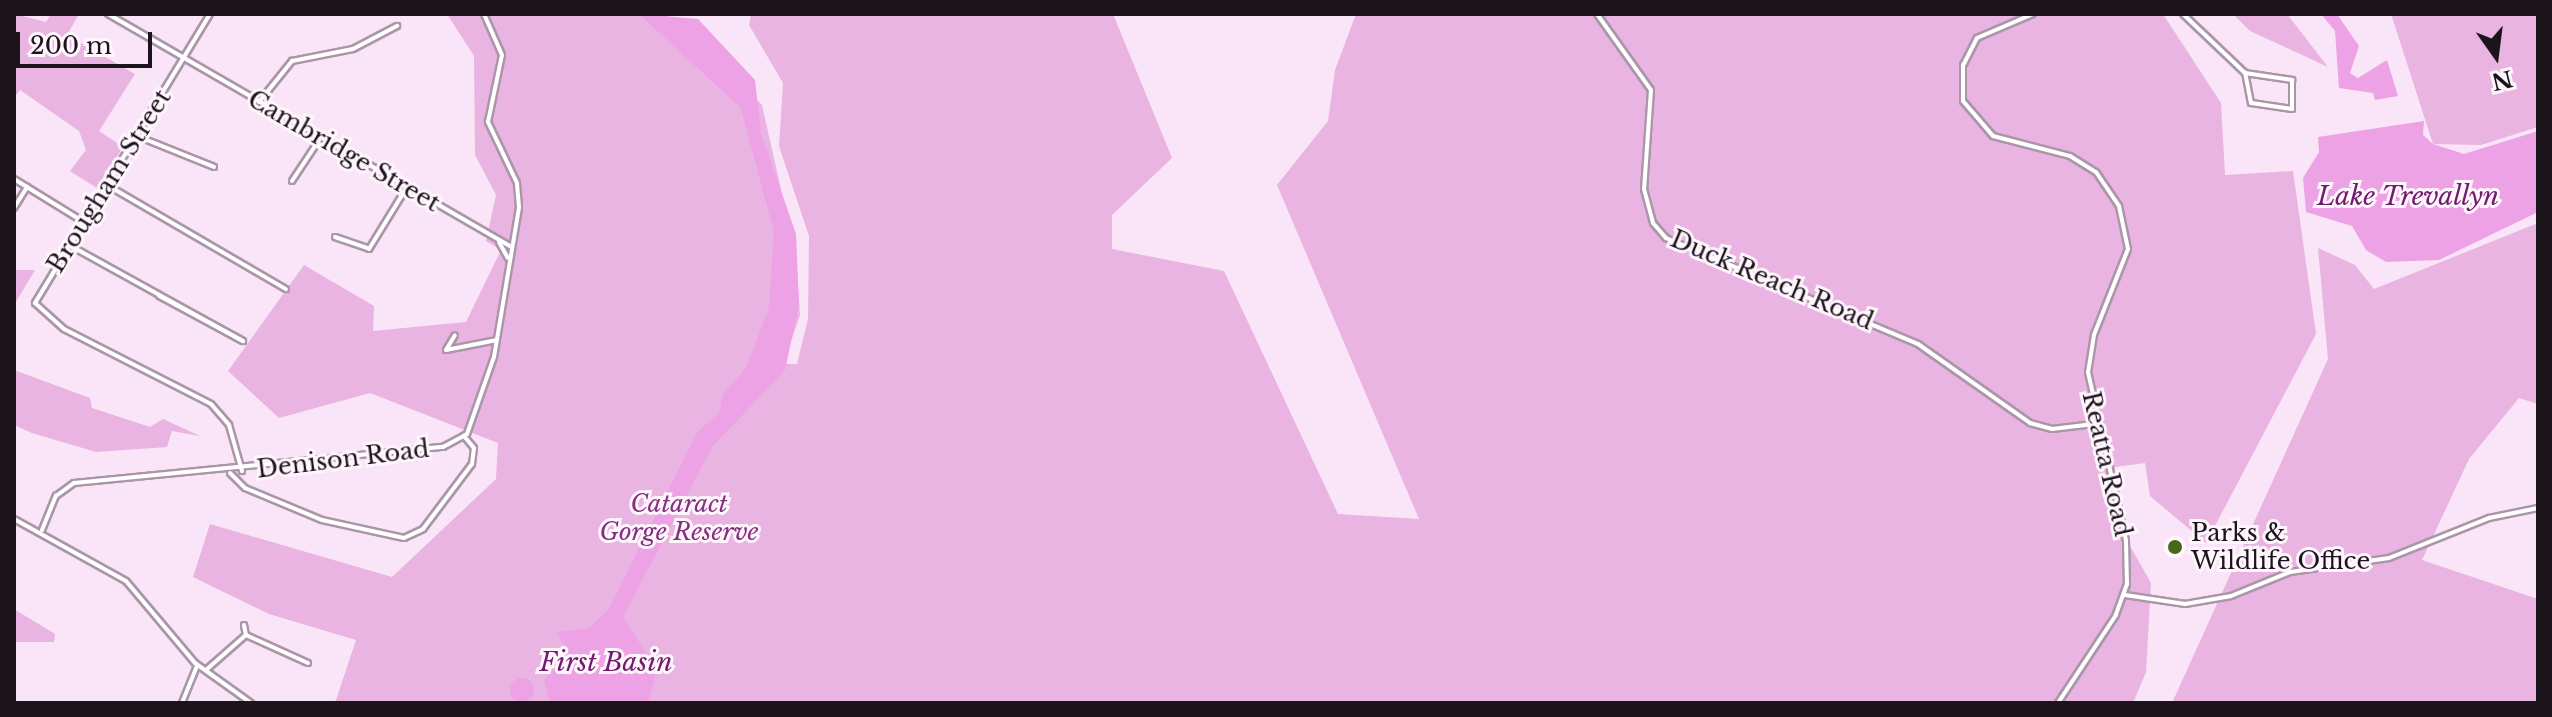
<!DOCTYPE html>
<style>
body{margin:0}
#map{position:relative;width:2552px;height:717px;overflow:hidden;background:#fae4f7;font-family:"Libre Baskerville",serif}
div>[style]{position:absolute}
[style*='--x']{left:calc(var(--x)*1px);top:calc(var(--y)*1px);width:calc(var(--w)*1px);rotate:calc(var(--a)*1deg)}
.green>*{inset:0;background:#e9b3e2}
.water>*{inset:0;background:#eca2e4}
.round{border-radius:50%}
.roads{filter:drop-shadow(2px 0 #aa96a8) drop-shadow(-2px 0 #aa96a8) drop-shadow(0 2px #aa96a8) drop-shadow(0 -2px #aa96a8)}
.minor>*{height:4px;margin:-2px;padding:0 2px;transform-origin:2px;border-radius:2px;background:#fff}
.dots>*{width:22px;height:22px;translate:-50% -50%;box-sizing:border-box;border:4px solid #fff6fd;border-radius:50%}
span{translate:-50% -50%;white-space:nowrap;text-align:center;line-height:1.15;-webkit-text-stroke:6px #fff6fd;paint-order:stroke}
.street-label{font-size:24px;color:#1c141b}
.park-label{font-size:24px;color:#842f7e;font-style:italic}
.poi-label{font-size:24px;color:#1c141b}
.left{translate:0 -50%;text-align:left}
.water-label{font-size:26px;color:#711b6d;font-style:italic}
.frame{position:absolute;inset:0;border:16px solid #1c141b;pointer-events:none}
.north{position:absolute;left:2456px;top:16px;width:80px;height:80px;-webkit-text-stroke:6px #fff6fd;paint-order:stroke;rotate:166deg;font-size:22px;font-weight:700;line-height:32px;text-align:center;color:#1c141b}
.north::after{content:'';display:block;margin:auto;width:28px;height:36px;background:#1c141b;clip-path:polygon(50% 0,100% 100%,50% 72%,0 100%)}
.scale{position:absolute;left:16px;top:32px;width:136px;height:36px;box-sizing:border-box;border:4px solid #1c141b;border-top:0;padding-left:10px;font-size:24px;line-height:28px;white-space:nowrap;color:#1c141b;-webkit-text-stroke:6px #fff6fd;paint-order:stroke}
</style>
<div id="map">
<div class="green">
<div style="clip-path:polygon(14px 14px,46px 22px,51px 14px,79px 14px,67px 35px,135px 74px,99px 131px,123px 147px,97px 188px,70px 171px,86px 150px,79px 131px,20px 90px,14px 98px)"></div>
<div style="clip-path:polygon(447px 14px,666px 14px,762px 105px,796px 256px,800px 315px,783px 364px,797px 364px,808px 319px,809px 236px,779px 146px,783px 83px,749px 25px,751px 14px,1113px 14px,1172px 158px,1112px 215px,1112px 249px,1224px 271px,1338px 514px,1419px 519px,1277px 185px,1328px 121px,1335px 70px,1356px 14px,2163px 14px,2221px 103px,2225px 175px,2293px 171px,2316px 334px,2206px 543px,2150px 496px,2145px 463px,2115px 467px,2113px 516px,2151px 583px,2146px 672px,2133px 703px,335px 703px,356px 640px,269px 614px,193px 577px,210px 524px,392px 577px,496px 479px,498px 443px,370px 393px,279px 418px,228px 371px,304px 265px,374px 306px,373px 331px,466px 322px,501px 250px,486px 241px,496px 195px,475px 155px,474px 56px)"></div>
<div style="clip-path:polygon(2233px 14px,2287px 14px,2328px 67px,2250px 31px)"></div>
<div style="clip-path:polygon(2391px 14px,2538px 14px,2538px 127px,2481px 145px,2433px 144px)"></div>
<div style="clip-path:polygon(2538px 223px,2538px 404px,2519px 398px,2469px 459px,2422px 560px,2538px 599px,2538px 703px,2172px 703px,2328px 359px,2318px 248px,2355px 265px,2374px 289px)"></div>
<div style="clip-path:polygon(14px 270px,35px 270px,14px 305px)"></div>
<div style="clip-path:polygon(14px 370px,90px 398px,92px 408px,150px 427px,163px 419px,200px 436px,172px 431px,167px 447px,96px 452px,32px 433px,14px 425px)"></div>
<div style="clip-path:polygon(14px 609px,55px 634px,54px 642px,14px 642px)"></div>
</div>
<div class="water">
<div style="clip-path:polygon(639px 14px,698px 19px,755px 80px,761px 133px,796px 234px,799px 305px,785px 370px,712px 447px,623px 617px,657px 670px,648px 703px,550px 703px,544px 680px,568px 653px,557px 632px,589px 628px,608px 610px,698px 431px,719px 414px,723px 394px,746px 368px,769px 308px,774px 232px,741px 108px)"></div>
<div style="clip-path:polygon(2321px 14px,2337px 14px,2359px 46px,2350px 73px,2358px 78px,2387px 60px,2398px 96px,2375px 100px,2373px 93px,2339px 88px,2335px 31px)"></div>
<div style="clip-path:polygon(2424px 121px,2423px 135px,2433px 144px,2464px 154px,2538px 131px,2538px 212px,2439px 260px,2386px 262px,2366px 250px,2352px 226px,2306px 212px,2303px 178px,2319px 152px,2318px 137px)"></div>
<div class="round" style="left:510px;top:678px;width:24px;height:24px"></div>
</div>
<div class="roads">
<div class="minor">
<div style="--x:108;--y:14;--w:464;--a:30"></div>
<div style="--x:210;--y:14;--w:338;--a:121.2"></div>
<div style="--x:35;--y:303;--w:39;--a:42"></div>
<div style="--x:64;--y:329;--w:165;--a:27"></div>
<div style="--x:211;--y:404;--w:28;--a:49"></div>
<div style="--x:229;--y:425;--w:48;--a:74.2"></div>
<div style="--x:1597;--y:14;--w:93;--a:54.6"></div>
<div style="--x:1651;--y:90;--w:99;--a:94"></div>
<div style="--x:1644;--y:189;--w:35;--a:75"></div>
<div style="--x:1653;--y:223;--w:20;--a:49"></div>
<div style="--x:1666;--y:238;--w:273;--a:22.8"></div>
<div style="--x:1918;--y:344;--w:137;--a:35.2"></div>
<div style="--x:2030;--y:423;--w:23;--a:15"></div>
<div style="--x:2052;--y:429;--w:42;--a:-6.8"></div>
<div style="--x:2033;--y:14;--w:61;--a:156.8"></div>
<div style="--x:1977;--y:38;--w:30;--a:117"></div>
<div style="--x:1963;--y:65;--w:36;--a:90"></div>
<div style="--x:1963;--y:101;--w:46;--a:49.4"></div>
<div style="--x:1993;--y:136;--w:80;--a:14.6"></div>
<div style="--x:2070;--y:156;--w:31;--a:32"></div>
<div style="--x:2096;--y:172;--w:41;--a:55.9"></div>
<div style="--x:2119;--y:206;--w:44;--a:78.2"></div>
<div style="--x:2128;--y:249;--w:92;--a:111.6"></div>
<div style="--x:2094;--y:335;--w:37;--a:99"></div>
<div style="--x:2088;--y:372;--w:173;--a:77.3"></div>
<div style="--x:2126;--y:541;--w:43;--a:88.7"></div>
<div style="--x:2127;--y:584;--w:33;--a:110"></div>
<div style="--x:2116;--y:615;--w:105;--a:123.4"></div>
<div style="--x:2183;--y:14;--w:86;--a:43.6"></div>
<div style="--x:2245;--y:73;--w:48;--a:8.5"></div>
<div style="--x:2292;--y:80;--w:29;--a:90"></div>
<div style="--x:2292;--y:109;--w:41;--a:-171.7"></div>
<div style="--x:2251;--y:103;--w:31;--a:-101"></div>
<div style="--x:259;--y:102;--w:53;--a:-51.2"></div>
<div style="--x:292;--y:61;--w:62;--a:-11.1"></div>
<div style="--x:353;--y:49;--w:50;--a:-27.6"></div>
<div style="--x:137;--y:136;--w:83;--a:21.9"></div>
<div style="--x:14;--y:179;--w:82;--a:31.6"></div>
<div style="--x:292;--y:181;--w:53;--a:-56.6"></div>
<div style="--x:107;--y:185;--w:207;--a:30.2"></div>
<div style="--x:14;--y:208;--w:25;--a:-58"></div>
<div style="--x:335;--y:237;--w:36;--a:19"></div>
<div style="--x:369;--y:249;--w:73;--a:-58.5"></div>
<div style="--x:499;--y:242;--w:18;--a:61"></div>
<div style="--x:69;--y:245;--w:199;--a:28.9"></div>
<div style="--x:243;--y:341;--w:95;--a:-151.8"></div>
<div style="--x:446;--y:350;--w:52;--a:-11.1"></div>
<div style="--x:446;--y:350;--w:17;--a:-59"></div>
<div style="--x:230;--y:473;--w:21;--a:45"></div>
<div style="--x:245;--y:488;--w:83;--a:22.6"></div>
<div style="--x:322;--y:520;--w:84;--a:12.4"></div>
<div style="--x:404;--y:538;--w:21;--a:-25"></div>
<div style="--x:423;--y:529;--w:81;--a:-53"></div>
<div style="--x:472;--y:464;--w:16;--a:-83"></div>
<div style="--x:474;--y:448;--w:16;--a:-130"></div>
<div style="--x:14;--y:519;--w:128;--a:29"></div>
<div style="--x:126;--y:581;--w:107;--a:49.9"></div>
<div style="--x:195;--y:663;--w:69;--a:35.5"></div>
<div style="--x:42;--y:530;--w:37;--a:-68"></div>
<div style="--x:56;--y:496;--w:22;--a:-36"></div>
<div style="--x:74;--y:483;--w:371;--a:-5.6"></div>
<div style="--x:443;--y:447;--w:27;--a:-28"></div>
<div style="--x:467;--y:434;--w:82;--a:-70.7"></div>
<div style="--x:494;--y:357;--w:152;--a:-80.5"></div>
<div style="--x:519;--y:207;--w:24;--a:-95"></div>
<div style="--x:517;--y:183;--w:68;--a:-115.4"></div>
<div style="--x:488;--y:122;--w:68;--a:-78.2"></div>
<div style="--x:502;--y:55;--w:45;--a:-113.7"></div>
<div style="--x:2125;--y:595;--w:61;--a:8.5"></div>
<div style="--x:2185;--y:604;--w:47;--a:-9.9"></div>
<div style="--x:2231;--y:596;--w:64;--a:-22.1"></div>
<div style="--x:2290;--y:572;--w:100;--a:-8"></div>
<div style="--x:2389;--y:558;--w:108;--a:-21.8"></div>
<div style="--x:2489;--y:518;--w:50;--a:-11.5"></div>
<div style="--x:244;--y:625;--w:10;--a:79"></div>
<div style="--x:206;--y:670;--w:53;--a:-41.2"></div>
<div style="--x:246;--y:635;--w:68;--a:24.3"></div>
<div style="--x:182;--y:703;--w:40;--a:-68"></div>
</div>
</div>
<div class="dots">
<div style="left:2175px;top:547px;background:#46671e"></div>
</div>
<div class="street-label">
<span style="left:344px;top:151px;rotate:30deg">Cambridge Street</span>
<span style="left:109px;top:181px;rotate:-58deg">Brougham Street</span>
<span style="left:1772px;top:280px;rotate:23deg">Duck Reach Road</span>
<span style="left:343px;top:459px;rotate:-7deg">Denison Road</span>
<span style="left:2107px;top:464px;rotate:77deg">Reatta Road</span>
</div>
<div class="park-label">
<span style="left:679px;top:518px">Cataract<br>Gorge Reserve</span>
</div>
<div class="poi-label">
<span class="left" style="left:2191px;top:547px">Parks &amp;<br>Wildlife Office</span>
</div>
<div class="water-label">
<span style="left:2408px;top:197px">Lake Trevallyn</span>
<span style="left:606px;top:663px">First Basin</span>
</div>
<div class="frame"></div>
<div class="north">N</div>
<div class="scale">200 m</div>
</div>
